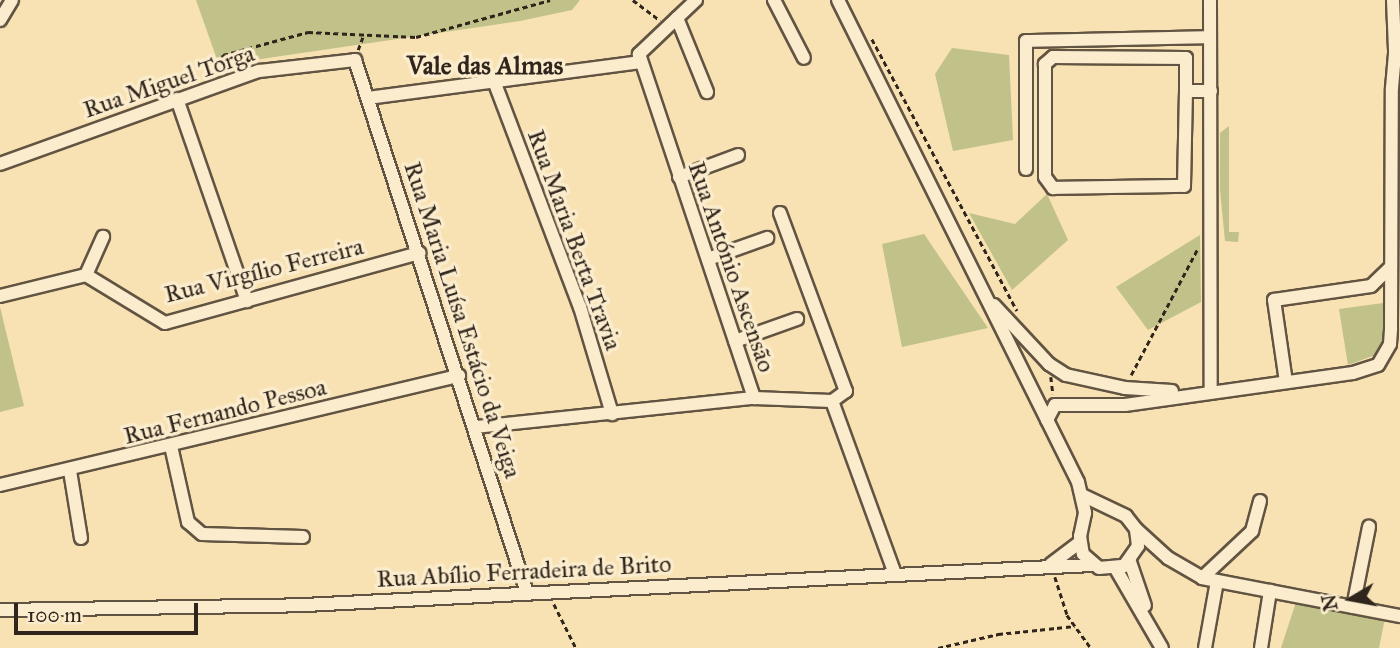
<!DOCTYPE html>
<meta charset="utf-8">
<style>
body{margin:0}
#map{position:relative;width:1400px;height:648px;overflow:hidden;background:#f8e1b2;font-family:"IM FELL Great Primer",serif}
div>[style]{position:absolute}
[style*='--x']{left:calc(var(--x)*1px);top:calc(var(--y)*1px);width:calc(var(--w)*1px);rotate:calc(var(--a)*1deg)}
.green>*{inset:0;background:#c0c28a}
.path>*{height:2.5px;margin-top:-1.25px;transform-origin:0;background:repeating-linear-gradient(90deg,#30251c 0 5px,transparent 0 8.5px)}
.roads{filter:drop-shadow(2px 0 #625442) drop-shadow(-2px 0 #625442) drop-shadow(0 2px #625442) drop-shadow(0 -2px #625442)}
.minor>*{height:12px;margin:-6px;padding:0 6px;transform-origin:6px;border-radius:6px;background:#faeccd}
span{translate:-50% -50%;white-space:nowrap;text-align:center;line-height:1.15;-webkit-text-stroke:7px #faeccd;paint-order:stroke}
.street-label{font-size:24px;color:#30251c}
.neighbourhood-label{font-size:26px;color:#30251c;font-weight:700}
.north{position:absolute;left:1316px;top:564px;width:70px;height:70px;-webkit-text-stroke:5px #faeccd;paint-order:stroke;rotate:260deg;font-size:19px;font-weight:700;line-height:28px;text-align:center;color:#30251c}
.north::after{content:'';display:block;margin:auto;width:24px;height:32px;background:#30251c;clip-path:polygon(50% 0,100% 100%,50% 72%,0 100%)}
.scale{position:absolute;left:14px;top:603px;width:184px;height:32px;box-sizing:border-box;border:4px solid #30251c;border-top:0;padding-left:9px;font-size:21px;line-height:24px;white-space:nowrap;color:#30251c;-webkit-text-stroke:5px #faeccd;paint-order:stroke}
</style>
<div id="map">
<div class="green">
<div style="clip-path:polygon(196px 0,580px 0,572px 10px,520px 21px,219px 65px)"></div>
<div style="clip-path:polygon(952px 48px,1009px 55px,1013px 140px,953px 151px,935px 74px)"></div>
<div style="clip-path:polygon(1229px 126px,1229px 232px,1239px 232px,1238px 242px,1225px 241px,1220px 190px,1220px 133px)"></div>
<div style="clip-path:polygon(1047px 194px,1068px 240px,1012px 290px,969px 213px,1015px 224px)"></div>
<div style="clip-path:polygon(924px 234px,988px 328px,902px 347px,882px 244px)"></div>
<div style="clip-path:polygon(1200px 235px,1201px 302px,1148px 330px,1116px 287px)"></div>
<div style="clip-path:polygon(1383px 303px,1383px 338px,1378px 354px,1348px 365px,1339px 309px)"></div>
<div style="clip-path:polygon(0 307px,24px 406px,0 412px)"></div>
<div style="clip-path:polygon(1296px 602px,1385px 618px,1379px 648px,1281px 648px)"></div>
</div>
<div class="path">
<div style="--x:633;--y:0;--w:34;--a:37"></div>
<div style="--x:872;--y:39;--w:308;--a:61.9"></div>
<div style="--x:358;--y:50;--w:15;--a:-70"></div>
<div style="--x:214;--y:75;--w:22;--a:-66"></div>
<div style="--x:223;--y:55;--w:88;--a:-15.1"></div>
<div style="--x:308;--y:32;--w:108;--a:2.7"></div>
<div style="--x:416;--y:37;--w:139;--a:-15.4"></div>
<div style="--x:1131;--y:375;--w:144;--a:-62.2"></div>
<div style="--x:1051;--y:377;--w:17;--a:83"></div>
<div style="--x:1055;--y:577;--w:40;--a:72"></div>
<div style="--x:1067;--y:615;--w:41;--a:54"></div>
<div style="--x:554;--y:604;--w:49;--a:63.4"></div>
<div style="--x:938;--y:648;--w:62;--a:-13.1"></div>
<div style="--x:998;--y:634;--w:77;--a:-5.9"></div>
</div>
<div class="roads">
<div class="minor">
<div style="--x:696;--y:0;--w:79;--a:136.5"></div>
<div style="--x:639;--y:54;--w:363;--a:71.5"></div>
<div style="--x:754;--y:398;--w:78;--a:2.2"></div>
<div style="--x:832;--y:401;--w:184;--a:70"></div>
<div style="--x:774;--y:0;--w:65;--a:62.7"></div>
<div style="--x:838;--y:0;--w:538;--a:63.53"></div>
<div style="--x:1078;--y:482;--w:32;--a:77"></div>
<div style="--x:1085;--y:513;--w:24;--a:102"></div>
<div style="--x:1080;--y:536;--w:18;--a:81"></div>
<div style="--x:1083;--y:554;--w:21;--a:41"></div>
<div style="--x:1099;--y:568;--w:25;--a:-5"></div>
<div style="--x:1124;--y:566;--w:24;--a:-55"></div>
<div style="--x:1138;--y:546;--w:17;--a:-97"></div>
<div style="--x:1136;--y:529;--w:16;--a:-128"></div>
<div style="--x:1126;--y:516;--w:49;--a:-154.5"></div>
<div style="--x:1210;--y:0;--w:390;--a:89.9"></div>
<div style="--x:1393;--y:0;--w:50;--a:87.7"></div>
<div style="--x:677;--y:18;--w:80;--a:67.9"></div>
<div style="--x:0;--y:20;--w:23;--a:-59"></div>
<div style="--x:494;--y:81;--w:242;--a:69.2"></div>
<div style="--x:580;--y:307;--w:112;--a:73.3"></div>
<div style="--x:1186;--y:91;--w:33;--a:-90"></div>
<div style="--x:1186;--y:58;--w:133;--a:-179.6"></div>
<div style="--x:1053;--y:57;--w:11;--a:139"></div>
<div style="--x:1045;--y:64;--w:113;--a:90"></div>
<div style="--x:1045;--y:177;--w:14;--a:54"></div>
<div style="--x:1053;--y:188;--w:131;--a:-0.9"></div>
<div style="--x:1184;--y:186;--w:95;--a:-88.8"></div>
<div style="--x:1186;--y:91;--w:25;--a:0"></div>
<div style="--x:368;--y:98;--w:275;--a:-7.5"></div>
<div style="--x:177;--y:99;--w:214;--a:70.9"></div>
<div style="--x:0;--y:164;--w:275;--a:-19.8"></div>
<div style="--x:259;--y:71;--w:97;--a:-6.5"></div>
<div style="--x:355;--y:60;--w:560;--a:72.12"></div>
<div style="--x:1026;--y:169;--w:128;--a:-90"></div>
<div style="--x:1026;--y:41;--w:184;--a:-1.2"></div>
<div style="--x:679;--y:177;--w:63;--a:-20.4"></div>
<div style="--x:780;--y:213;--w:190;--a:69.7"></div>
<div style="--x:846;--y:391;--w:17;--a:144"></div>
<div style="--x:708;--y:259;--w:63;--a:-19.6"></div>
<div style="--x:86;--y:275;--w:42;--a:-65.9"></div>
<div style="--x:0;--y:296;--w:89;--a:-13.7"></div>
<div style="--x:86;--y:275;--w:92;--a:31.3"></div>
<div style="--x:165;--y:323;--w:264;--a:-15.4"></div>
<div style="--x:994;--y:305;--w:81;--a:47"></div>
<div style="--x:1049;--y:364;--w:20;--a:33"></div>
<div style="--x:1066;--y:375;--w:60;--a:12.4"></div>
<div style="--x:1125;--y:388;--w:47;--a:3.7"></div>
<div style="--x:735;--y:341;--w:66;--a:-19.5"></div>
<div style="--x:1286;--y:382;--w:83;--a:-98.3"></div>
<div style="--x:1274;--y:300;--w:98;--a:-8.2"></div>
<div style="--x:1371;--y:286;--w:28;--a:-44"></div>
<div style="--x:1047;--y:420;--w:17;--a:-62"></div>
<div style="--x:1055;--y:405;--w:70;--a:0"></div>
<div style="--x:1125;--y:405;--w:230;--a:-8"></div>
<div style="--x:1353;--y:373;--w:26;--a:-18"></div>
<div style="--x:1378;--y:365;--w:24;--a:-60"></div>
<div style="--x:1390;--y:344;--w:16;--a:-86"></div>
<div style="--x:1391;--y:328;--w:240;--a:-89.8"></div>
<div style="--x:1392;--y:88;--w:38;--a:-85"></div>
<div style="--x:1395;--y:50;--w:6;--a:-31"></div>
<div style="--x:476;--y:427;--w:280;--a:-6"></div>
<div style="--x:171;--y:446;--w:78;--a:77.4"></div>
<div style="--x:188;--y:522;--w:18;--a:41"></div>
<div style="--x:202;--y:534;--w:101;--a:1.7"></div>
<div style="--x:70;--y:471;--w:68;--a:80.7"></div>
<div style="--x:0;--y:485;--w:472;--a:-13.4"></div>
<div style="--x:1136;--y:529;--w:43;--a:42.2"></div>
<div style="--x:1168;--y:558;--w:39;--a:30"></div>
<div style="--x:1202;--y:578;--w:202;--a:10.9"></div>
<div style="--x:1130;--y:562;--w:46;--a:71.2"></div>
<div style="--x:1051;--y:564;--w:36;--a:-37"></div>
<div style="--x:1116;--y:569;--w:91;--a:59.8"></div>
<div style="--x:1202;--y:578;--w:69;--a:-43.2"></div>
<div style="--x:1252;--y:531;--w:31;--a:-75"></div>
<div style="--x:1353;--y:607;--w:82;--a:-78.7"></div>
<div style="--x:0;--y:610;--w:305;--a:-0.9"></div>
<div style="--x:305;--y:605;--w:788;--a:-2.91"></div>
<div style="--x:1205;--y:648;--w:68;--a:-79.8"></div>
<div style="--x:1261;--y:648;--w:58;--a:-81"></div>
</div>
</div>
<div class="street-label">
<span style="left:169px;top:82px;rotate:-19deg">Rua Miguel Torga</span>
<span style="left:574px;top:240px;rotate:70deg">Rua Maria Berta Travia</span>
<span style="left:731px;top:267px;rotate:71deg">Rua António Ascensão</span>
<span style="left:264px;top:271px;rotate:-14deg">Rua Virgílio Ferreira</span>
<span style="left:462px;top:320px;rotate:72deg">Rua Maria Luísa Estácio da Veiga</span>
<span style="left:225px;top:412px;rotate:-14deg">Rua Fernando Pessoa</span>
<span style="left:524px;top:572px;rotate:-3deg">Rua Abílio Ferradeira de Brito</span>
</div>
<div class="neighbourhood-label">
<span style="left:485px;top:66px">Vale das Almas</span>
</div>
<div class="north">N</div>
<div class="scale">100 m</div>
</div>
